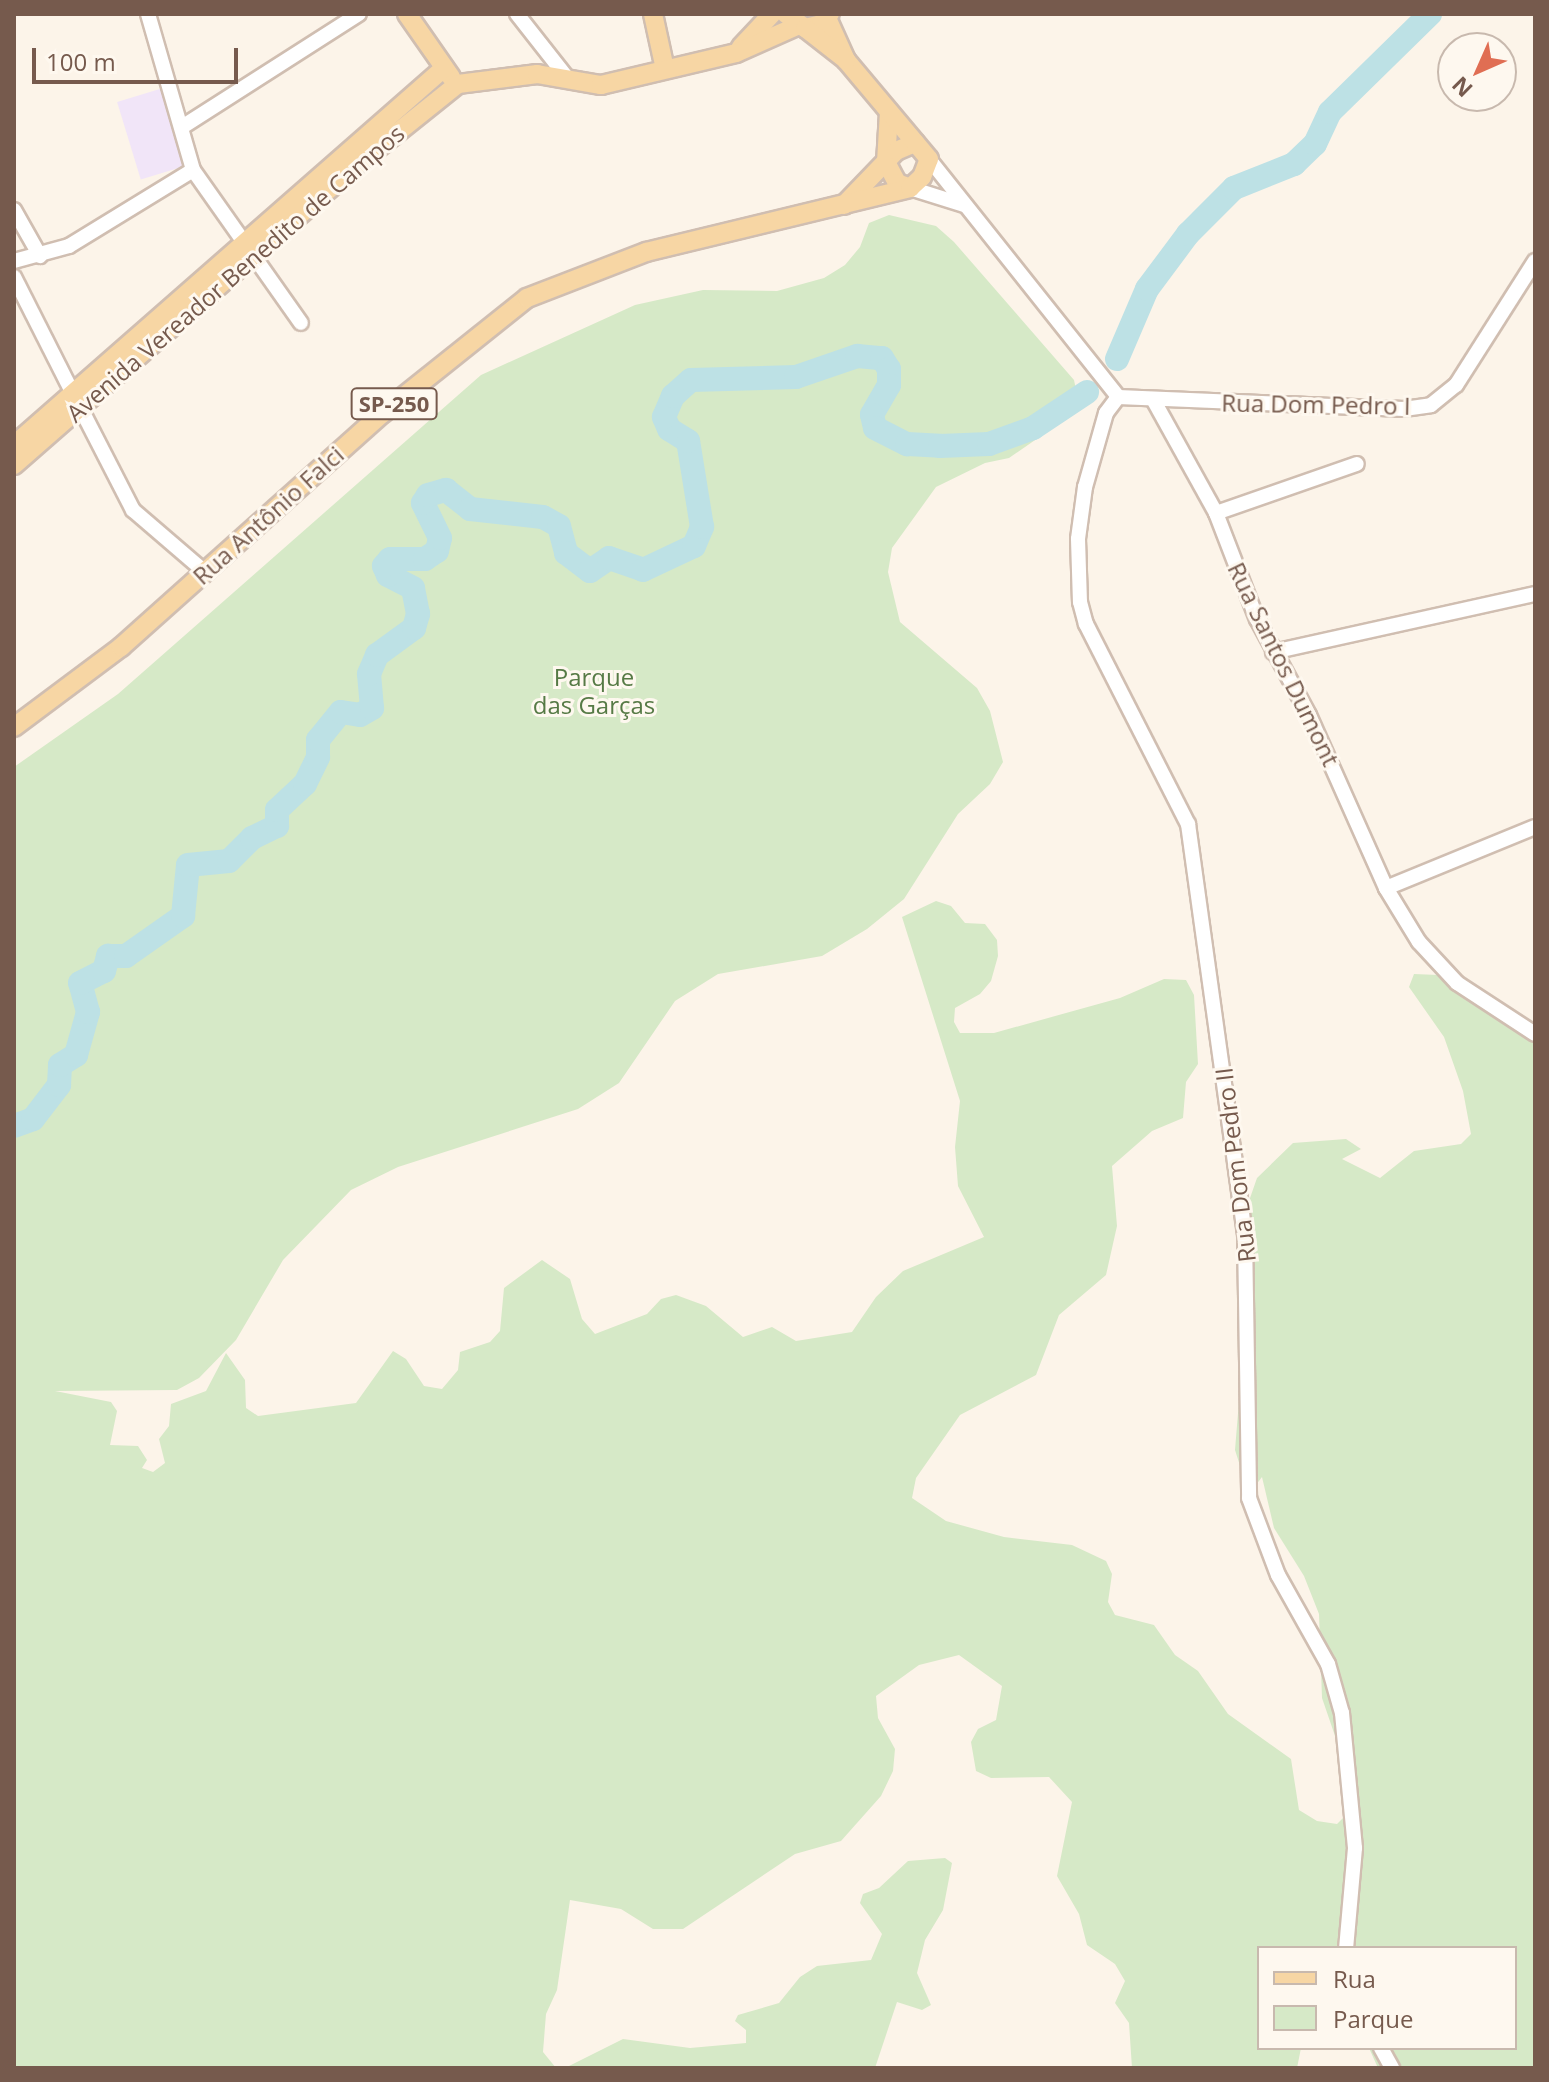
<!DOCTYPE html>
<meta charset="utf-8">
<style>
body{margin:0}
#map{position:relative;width:1549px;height:2082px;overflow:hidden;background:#fcf4e9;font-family:"Open Sans",sans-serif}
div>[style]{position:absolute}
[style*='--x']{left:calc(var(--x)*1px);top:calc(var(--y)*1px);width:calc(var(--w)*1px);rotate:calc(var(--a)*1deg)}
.education>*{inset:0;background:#f1e5f8;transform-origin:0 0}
.green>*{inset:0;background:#d6e9c7}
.river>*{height:24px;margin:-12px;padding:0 12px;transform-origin:12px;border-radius:12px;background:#bde1e5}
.roads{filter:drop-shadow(2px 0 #d0beb1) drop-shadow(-2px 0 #d0beb1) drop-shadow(0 2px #d0beb1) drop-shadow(0 -2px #d0beb1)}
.minor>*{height:14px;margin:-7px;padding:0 7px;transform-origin:7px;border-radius:7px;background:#fff}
.major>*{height:18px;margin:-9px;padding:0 9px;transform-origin:9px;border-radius:9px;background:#f7d6a4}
span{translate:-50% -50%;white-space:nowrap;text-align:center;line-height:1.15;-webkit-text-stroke:6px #fef8ef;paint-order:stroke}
.shield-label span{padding:2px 6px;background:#fef8ef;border:2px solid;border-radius:6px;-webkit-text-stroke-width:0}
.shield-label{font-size:22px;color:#765a4d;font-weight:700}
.street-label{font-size:24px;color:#765a4d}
.park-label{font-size:24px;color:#567a45}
.frame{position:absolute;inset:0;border:16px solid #765a4d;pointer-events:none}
.legend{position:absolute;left:1257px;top:1946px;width:260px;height:104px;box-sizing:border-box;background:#fef8ef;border:2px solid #c8b9ae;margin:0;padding:10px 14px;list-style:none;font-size:24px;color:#765a4d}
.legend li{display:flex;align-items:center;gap:16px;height:40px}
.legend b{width:40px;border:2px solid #c8b9ae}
.north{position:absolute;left:1437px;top:32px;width:80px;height:80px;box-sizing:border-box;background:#fef8ef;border:2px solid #c8b9ae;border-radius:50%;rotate:225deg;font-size:22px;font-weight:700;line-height:32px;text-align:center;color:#765a4d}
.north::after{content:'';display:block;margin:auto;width:28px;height:36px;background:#e06e53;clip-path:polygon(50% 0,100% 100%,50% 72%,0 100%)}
.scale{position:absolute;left:32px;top:48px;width:206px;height:36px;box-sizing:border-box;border:4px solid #765a4d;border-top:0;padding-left:10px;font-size:24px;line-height:28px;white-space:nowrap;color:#765a4d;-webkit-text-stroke:6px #fef8ef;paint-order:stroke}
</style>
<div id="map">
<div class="education">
<div style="left:163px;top:88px;width:81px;height:48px;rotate:73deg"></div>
</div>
<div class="green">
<div style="clip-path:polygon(889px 215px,936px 226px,954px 242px,1074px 380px,1080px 409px,1009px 458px,985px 463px,936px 487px,892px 548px,888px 572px,900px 622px,977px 688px,990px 711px,1003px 762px,990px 784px,958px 814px,904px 899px,867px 929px,822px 956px,718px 974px,675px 1001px,619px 1083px,578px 1109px,398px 1167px,351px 1190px,283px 1260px,236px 1340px,199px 1378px,177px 1390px,55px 1391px,111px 1402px,117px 1411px,110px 1445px,138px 1446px,147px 1460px,142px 1468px,153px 1472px,165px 1463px,159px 1439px,169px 1426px,171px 1404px,206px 1391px,226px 1353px,245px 1380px,246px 1408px,258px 1416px,356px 1403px,393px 1351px,406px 1359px,424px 1386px,442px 1389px,458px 1370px,460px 1352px,490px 1342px,500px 1331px,504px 1288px,542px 1260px,570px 1279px,582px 1319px,595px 1334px,647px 1314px,661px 1299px,676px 1295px,706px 1306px,743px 1337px,772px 1327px,796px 1341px,852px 1332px,876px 1297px,903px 1271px,984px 1237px,958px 1186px,955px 1147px,960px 1101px,902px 917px,936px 901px,951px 906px,965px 923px,985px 924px,997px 940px,998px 956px,991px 981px,980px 994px,955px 1008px,954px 1022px,960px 1033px,994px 1033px,1120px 998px,1164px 979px,1186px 980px,1194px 995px,1198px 1064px,1186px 1082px,1183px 1118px,1152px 1131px,1112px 1166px,1117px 1226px,1106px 1275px,1059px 1315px,1036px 1375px,960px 1415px,916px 1478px,912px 1498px,946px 1521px,1004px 1537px,1072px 1545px,1106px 1561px,1112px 1574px,1108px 1602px,1115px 1615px,1154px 1625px,1175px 1655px,1198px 1671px,1228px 1714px,1291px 1759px,1299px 1810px,1317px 1821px,1337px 1824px,1344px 1817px,1345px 1765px,1322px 1698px,1319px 1614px,1304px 1576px,1274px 1528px,1262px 1477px,1249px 1494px,1235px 1450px,1239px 1401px,1254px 1358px,1242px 1221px,1257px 1178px,1293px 1143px,1346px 1139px,1361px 1149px,1342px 1159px,1380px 1178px,1414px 1151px,1461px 1144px,1471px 1134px,1463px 1091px,1444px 1037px,1409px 987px,1414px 974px,1438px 975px,1508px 1025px,1535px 1036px,1535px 2068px,1378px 2068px,1369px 2048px,1515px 2048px,1515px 1948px,1296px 1946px,1259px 1948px,1259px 2048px,1301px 2048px,1297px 2068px,1132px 2068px,1129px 2023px,1115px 2003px,1125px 1981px,1115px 1964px,1087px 1945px,1079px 1914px,1057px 1876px,1072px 1802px,1049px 1777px,991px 1778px,976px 1771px,971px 1742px,978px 1729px,996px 1720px,1002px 1686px,959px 1655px,919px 1665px,876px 1696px,878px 1718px,895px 1749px,893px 1771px,881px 1796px,841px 1841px,795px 1854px,683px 1929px,653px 1929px,621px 1909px,570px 1900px,557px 1990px,546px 2014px,543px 2052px,556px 2068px,14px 2068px,14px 767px,118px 694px,481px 375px,635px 305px,703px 290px,777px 291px,824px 278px,845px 265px,860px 247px,869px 223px)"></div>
<div style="clip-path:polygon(945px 1858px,952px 1863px,943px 1910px,925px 1940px,917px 1973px,931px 2005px,922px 2010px,897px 2002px,875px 2068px,565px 2068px,623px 2039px,690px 2048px,746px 2043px,746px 2030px,735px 2021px,738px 2015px,779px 2003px,800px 1977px,817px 1966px,871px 1960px,882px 1934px,860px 1903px,863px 1894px,879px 1888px,908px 1861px)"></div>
</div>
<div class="river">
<div style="--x:1117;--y:359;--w:76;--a:-66.8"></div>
<div style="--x:1147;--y:289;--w:69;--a:-53.3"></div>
<div style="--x:1188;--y:234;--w:65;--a:-45"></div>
<div style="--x:1234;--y:188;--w:65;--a:-21.8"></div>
<div style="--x:1294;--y:164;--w:29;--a:-44"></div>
<div style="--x:1315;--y:144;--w:35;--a:-65"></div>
<div style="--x:1330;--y:112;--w:140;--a:-44.4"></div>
<div style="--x:14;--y:1126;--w:20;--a:-20"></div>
<div style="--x:33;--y:1119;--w:43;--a:-52.6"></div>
<div style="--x:59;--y:1085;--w:20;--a:-87"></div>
<div style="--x:60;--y:1065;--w:19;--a:-32"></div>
<div style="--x:76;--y:1055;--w:45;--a:-74.4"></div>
<div style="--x:88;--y:1012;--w:30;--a:-105"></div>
<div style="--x:80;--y:983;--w:27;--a:-27"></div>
<div style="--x:104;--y:971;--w:16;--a:-75"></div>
<div style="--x:108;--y:956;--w:18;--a:0"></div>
<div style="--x:126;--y:956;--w:70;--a:-35.1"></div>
<div style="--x:183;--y:916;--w:51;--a:-84.4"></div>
<div style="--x:188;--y:865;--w:41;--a:-5.6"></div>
<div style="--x:229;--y:861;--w:33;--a:-45"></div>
<div style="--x:252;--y:838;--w:28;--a:-26"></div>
<div style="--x:277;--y:826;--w:16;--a:-90"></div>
<div style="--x:277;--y:810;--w:38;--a:-43"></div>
<div style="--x:305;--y:784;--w:30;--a:-64"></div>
<div style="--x:318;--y:757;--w:17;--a:-90"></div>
<div style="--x:318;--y:740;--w:36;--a:-51"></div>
<div style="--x:341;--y:712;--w:19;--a:9"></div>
<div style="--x:360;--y:715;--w:14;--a:-30"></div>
<div style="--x:372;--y:708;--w:34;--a:-95"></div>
<div style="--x:369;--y:674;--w:21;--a:-67"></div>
<div style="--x:377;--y:655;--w:46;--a:-36.1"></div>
<div style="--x:414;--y:628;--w:15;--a:-74"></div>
<div style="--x:418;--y:614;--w:26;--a:-101"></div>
<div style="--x:413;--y:588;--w:28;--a:-153"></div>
<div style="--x:388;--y:575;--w:10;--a:-114"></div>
<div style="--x:384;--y:566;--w:9;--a:-49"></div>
<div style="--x:390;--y:559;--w:35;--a:0"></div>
<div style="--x:425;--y:559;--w:14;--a:-34"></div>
<div style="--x:437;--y:551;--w:13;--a:-77"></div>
<div style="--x:440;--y:538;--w:39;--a:-116"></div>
<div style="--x:423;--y:503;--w:9;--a:-58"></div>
<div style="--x:428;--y:495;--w:19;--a:-16"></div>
<div style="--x:446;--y:490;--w:31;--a:38"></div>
<div style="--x:470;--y:509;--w:73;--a:6.3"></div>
<div style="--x:543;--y:517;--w:18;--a:29"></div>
<div style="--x:559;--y:526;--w:28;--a:75"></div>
<div style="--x:566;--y:553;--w:30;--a:37"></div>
<div style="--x:590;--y:571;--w:23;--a:-34"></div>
<div style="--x:609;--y:558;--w:36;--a:19"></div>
<div style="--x:643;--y:570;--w:56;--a:-25.2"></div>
<div style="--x:694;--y:546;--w:21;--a:-67"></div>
<div style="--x:702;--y:527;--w:87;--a:-99.2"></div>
<div style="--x:688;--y:441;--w:22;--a:-148"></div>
<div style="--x:669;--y:429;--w:13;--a:-113"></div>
<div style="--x:664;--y:417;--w:23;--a:-67"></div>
<div style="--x:673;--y:396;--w:24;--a:-42"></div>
<div style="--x:691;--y:380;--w:105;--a:-1.6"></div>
<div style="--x:796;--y:377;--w:65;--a:-19"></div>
<div style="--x:857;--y:356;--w:25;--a:5"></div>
<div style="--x:882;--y:358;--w:13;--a:58"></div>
<div style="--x:889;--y:369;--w:16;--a:90"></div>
<div style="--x:889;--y:385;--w:34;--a:120"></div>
<div style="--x:872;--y:415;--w:13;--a:77"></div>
<div style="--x:875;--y:428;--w:36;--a:27"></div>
<div style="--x:907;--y:444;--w:33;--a:3"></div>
<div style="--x:940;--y:446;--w:49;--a:-2.3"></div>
<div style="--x:989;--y:444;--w:47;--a:-20"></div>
<div style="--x:1033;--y:428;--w:65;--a:-33.7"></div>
</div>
<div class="roads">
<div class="minor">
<div style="--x:148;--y:14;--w:162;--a:73.9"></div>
<div style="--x:193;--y:170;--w:187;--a:54.8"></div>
<div style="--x:517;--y:14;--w:78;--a:51.8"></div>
<div style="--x:182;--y:127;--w:210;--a:-32.6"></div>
<div style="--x:929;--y:159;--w:304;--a:51.5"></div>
<div style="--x:910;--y:188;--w:57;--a:17.5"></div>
<div style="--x:14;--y:210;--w:53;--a:60.5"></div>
<div style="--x:14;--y:261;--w:57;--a:-15.3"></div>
<div style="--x:69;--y:246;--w:145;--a:-31.5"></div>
<div style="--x:14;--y:277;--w:129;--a:63.2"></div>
<div style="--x:1118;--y:397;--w:20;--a:127"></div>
<div style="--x:1106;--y:413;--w:77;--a:105.8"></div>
<div style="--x:1085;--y:487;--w:52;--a:97.7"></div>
<div style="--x:1078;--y:539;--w:63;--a:88.2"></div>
<div style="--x:1080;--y:602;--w:23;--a:75"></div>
<div style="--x:1086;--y:624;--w:225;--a:63"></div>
<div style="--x:1188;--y:824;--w:415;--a:82.1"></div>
<div style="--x:1245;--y:1235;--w:263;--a:89.1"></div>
<div style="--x:1249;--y:1498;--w:82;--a:69.4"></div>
<div style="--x:1278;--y:1575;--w:102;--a:60.7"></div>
<div style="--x:1328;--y:1664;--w:51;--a:74.1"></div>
<div style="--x:1342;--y:1713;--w:136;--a:84.5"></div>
<div style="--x:1355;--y:1848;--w:100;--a:95.1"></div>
<div style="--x:1118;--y:397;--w:286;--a:2.4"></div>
<div style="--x:1404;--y:409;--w:27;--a:-8"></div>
<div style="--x:1431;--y:405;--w:32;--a:-39"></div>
<div style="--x:1456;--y:385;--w:147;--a:-57.5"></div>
<div style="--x:1154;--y:401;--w:128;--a:61"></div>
<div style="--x:1216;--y:513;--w:114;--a:68.9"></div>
<div style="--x:1257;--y:619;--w:109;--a:61.6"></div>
<div style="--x:1309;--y:715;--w:189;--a:66"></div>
<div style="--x:1386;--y:888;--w:63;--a:58.6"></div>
<div style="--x:1419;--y:942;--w:56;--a:47.2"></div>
<div style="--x:1457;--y:983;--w:93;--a:33.2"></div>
<div style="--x:79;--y:405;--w:118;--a:62.8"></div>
<div style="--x:133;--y:510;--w:95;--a:40.7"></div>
<div style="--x:1216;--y:513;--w:149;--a:-19.2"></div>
<div style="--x:1273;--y:652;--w:268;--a:-12.5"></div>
<div style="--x:1386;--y:888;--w:161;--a:-22.3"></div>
<div style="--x:1381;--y:2048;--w:23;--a:61"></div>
</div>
<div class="major">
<div style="--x:407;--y:14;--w:77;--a:55.1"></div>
<div style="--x:653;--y:14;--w:56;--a:77.7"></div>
<div style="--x:786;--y:14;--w:24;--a:36"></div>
<div style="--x:805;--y:28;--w:16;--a:-14"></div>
<div style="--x:821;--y:24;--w:13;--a:-48"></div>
<div style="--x:827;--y:18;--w:46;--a:65.7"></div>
<div style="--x:741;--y:47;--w:45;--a:-46.8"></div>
<div style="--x:458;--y:84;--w:80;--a:-7.2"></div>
<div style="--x:537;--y:74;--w:65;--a:9.8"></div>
<div style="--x:601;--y:85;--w:139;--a:-13.3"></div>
<div style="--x:736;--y:53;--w:67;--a:-23.9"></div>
<div style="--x:889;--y:112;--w:50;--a:93.4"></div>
<div style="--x:886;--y:162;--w:24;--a:62"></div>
<div style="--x:897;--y:183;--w:14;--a:21"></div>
<div style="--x:844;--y:205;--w:75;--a:-46.1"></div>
<div style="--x:896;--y:151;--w:21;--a:-23"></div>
<div style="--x:14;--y:445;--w:572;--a:-41.24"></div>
<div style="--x:14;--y:465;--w:451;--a:-41.2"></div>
<div style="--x:353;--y:168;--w:134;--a:-38.7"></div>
<div style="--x:14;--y:727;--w:134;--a:-36.8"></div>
<div style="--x:121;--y:647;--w:351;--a:-41.8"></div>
<div style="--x:383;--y:413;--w:184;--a:-38.6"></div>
<div style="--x:527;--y:298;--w:128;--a:-21.1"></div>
<div style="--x:646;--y:252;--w:272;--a:-13.6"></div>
<div style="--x:910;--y:188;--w:16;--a:-43"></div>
<div style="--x:922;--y:177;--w:19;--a:-69"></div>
<div style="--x:929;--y:159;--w:129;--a:-130"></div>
<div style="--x:846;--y:60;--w:52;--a:-142"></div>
</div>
</div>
<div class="shield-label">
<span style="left:394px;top:404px">SP-250</span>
</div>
<div class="street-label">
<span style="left:235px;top:273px;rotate:-41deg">Avenida Vereador Benedito de Campos</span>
<span style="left:1316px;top:404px;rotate:1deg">Rua Dom Pedro I</span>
<span style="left:268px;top:515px;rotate:-42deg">Rua Antônio Falci</span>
<span style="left:1284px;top:664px;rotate:64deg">Rua Santos Dumont</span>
<span style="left:1235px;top:1165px;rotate:-97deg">Rua Dom Pedro II</span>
</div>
<div class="park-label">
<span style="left:594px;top:691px">Parque<br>das Garças</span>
</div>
<div class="frame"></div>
<ul class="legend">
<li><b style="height:10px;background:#f7d6a4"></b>Rua</li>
<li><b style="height:22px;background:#d6e9c7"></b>Parque</li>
</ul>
<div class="north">N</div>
<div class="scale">100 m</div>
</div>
